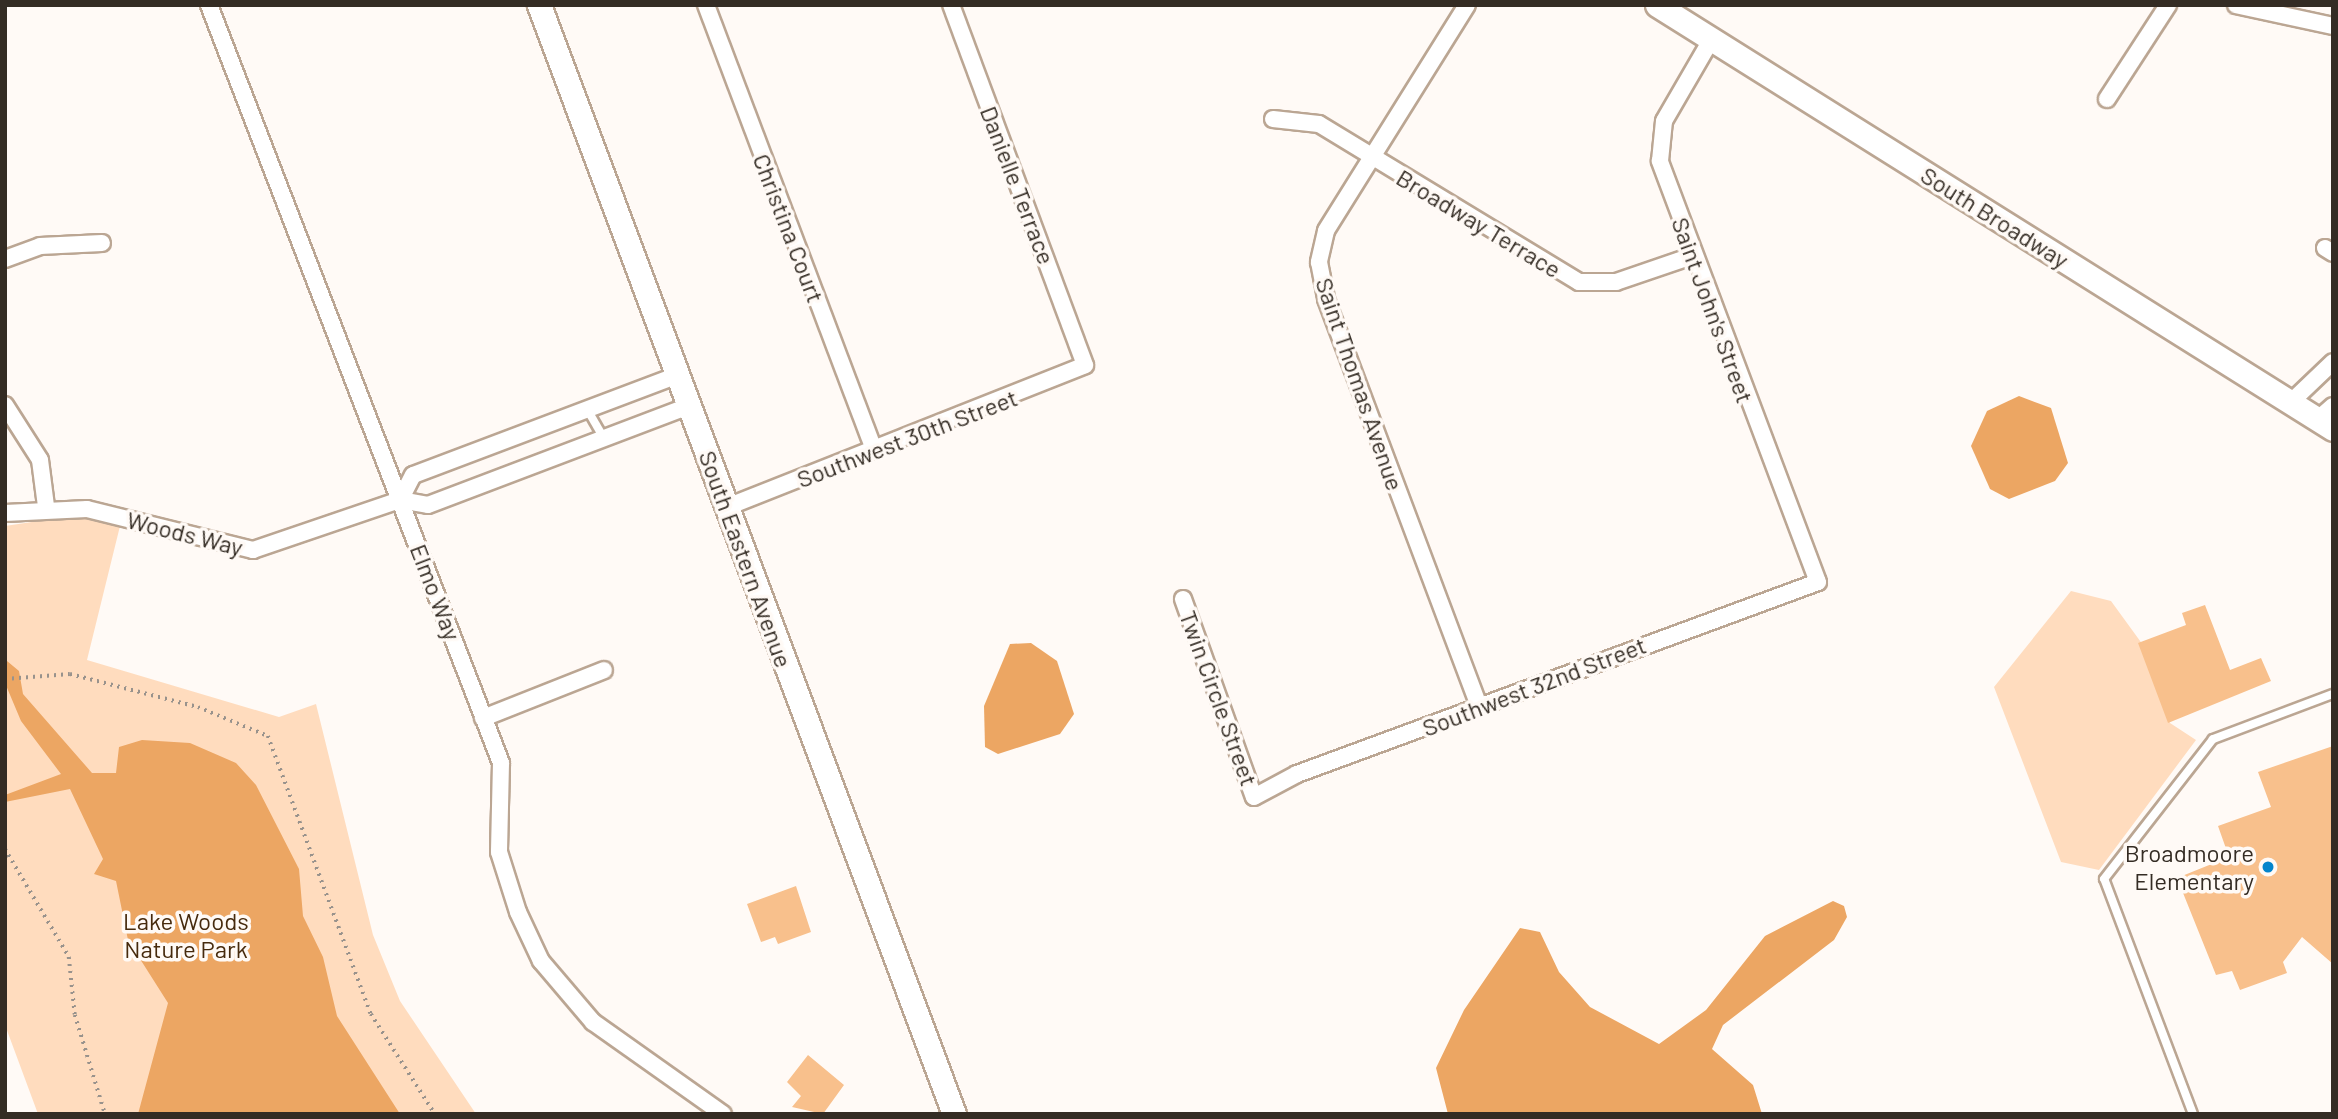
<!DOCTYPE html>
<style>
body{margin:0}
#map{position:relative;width:2338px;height:1119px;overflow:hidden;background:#fffaf6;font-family:Barlow,sans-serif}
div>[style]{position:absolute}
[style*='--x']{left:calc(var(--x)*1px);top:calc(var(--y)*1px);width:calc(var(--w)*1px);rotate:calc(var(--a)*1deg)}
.green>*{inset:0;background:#ffdcbe}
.water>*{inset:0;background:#eca663}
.building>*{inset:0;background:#f8c08c}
.path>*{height:3.5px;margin-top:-1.75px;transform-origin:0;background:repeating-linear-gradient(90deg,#98928c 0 2px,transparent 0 7px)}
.roads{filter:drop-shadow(2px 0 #bba693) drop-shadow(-2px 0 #bba693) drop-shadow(0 2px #bba693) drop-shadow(0 -2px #bba693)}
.lane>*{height:8px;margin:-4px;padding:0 4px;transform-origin:4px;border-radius:4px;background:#fff}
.street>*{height:16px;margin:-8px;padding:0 8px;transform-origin:8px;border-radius:8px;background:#fff}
.secondary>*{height:23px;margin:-11.5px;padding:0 11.5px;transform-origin:11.5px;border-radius:11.5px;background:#fff}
.dots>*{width:19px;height:19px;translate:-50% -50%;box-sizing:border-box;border:4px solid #fffaf6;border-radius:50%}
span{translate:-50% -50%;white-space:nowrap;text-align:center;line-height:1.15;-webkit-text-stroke:7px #fffaf6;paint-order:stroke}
.street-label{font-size:24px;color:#342c24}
.poi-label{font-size:24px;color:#342c24}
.right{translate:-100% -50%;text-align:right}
.park-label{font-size:24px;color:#462a0d}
.frame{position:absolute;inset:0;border:7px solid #342c24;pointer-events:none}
</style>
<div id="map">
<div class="green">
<div style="clip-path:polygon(72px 516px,120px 526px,87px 660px,279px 717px,316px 704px,373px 935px,400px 1001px,476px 1114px,38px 1114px,5px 1025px,5px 526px)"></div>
<div style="clip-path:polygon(2071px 591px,2111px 601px,2143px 645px,2170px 723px,2196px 740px,2099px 870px,2061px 862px,1994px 687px)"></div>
</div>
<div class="water">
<div style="clip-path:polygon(2019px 396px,2051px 408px,2068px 463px,2055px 481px,2009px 499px,1990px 489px,1971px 446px,1987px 411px)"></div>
<div style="clip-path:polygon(1031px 643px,1057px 661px,1074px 714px,1060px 734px,998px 754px,985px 747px,984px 706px,1010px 644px)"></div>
<div style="clip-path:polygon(7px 661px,19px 671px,23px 694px,92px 773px,116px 773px,119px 747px,142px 740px,190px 743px,236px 763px,256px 785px,299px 869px,303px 916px,323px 957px,337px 1016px,400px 1114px,138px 1114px,168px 1003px,128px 940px,116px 881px,94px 874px,103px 859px,70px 789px,5px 802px,5px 795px,61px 774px,21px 721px,5px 683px)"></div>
<div style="clip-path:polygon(1833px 901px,1844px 906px,1847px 917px,1834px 940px,1723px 1025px,1712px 1049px,1753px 1085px,1762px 1114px,1448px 1114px,1436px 1068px,1464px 1010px,1520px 928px,1540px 932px,1559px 972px,1590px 1007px,1659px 1044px,1706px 1010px,1765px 936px)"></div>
</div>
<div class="building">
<div style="clip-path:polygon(2205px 605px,2230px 670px,2261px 658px,2271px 681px,2168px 723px,2138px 643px,2186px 625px,2182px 613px)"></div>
<div style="clip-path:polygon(2333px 746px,2333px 964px,2302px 937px,2283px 962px,2287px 973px,2240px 990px,2232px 971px,2216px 975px,2177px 878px,2229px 857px,2218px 826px,2271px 807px,2258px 772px)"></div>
<div style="clip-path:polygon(796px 886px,811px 932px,778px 944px,775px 937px,761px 942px,747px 904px)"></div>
<div style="clip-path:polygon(808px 1055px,844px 1085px,823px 1114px,792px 1107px,801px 1096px,787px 1082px)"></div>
</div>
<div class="path">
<div style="--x:5;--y:679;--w:65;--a:-4.4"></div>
<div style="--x:70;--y:674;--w:132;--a:14.5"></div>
<div style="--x:198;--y:707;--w:76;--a:22.5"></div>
<div style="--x:268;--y:736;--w:296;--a:69.7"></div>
<div style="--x:371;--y:1014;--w:119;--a:57.4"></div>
<div style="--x:5;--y:849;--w:126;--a:59.3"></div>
<div style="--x:69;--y:957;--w:58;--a:84.1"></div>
<div style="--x:75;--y:1015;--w:103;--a:73.1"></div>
</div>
<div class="roads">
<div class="lane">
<div style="--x:587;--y:409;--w:34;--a:60"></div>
<div style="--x:2193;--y:1114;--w:251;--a:-110.7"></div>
<div style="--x:2104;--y:879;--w:177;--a:-52.1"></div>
<div style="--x:2213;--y:739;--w:128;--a:-20.6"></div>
</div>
<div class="street">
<div style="--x:209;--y:5;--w:812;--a:68.93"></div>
<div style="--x:501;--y:763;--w:89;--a:91.3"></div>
<div style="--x:499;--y:852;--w:63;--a:72.4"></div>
<div style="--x:518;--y:912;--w:54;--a:64.9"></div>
<div style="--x:541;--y:961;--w:80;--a:49.6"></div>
<div style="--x:593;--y:1022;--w:159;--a:35.3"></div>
<div style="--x:706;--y:5;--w:476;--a:69.3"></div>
<div style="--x:1467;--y:5;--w:266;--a:122"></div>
<div style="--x:1326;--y:231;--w:32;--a:103"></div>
<div style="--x:1319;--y:262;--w:38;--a:79"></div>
<div style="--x:1326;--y:299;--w:436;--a:69.4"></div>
<div style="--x:2236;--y:5;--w:99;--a:12.2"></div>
<div style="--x:2107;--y:99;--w:112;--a:-57"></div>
<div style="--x:1273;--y:119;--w:46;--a:6.2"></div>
<div style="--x:1319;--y:124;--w:304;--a:31.3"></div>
<div style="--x:1579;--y:282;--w:37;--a:0"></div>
<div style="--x:1616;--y:282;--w:80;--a:-18.9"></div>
<div style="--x:2325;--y:248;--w:9;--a:32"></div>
<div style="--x:5;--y:259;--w:37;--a:-20"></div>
<div style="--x:40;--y:246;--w:62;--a:-2.8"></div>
<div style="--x:678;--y:375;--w:283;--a:159.3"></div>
<div style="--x:413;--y:475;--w:28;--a:117"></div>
<div style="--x:400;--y:500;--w:28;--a:10"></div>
<div style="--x:428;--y:505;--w:279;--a:-20.8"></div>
<div style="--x:2290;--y:403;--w:59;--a:-43.6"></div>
<div style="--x:5;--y:405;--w:65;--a:57.5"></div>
<div style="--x:40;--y:460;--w:46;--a:82.6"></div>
<div style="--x:2318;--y:419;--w:20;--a:-41"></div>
<div style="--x:727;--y:507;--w:385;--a:-21.6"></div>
<div style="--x:1085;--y:365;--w:384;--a:-110.4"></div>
<div style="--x:5;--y:513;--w:82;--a:-2.8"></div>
<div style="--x:87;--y:509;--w:171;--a:13.9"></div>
<div style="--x:253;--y:550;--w:155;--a:-18.8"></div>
<div style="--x:1183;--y:599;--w:210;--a:70.3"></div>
<div style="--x:1254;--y:797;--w:49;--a:-28.1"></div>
<div style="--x:1297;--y:774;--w:555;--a:-20.23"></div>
<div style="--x:1818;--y:582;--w:450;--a:-110.6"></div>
<div style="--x:1660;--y:161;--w:40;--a:-84.3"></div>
<div style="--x:1664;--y:121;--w:94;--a:-59.9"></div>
<div style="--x:483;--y:718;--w:130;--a:-21.6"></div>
</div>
<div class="secondary">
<div style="--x:539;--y:5;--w:1184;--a:69.48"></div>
<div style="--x:1657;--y:5;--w:798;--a:32.1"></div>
</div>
</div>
<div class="dots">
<div style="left:2268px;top:867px;background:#0485cc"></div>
</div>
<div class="street-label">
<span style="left:1018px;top:185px;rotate:69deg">Danielle Terrace</span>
<span style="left:1995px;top:217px;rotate:32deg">South Broadway</span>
<span style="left:1479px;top:223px;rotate:31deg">Broadway Terrace</span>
<span style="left:789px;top:228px;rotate:69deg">Christina Court</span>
<span style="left:1713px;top:310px;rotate:70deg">Saint John's Street</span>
<span style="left:1360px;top:384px;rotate:71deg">Saint Thomas Avenue</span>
<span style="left:907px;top:438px;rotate:-21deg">Southwest 30th Street</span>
<span style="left:185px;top:533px;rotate:14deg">Woods Way</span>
<span style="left:746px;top:559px;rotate:70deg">South Eastern Avenue</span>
<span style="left:436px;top:592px;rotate:69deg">Elmo Way</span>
<span style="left:1534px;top:686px;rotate:-21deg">Southwest 32nd Street</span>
<span style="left:1219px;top:698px;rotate:70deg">Twin Circle Street</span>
</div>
<div class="poi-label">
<span class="right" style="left:2254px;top:867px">Broadmoore<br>Elementary</span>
</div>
<div class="park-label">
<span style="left:186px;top:935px">Lake Woods<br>Nature Park</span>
</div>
<div class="frame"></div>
</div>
